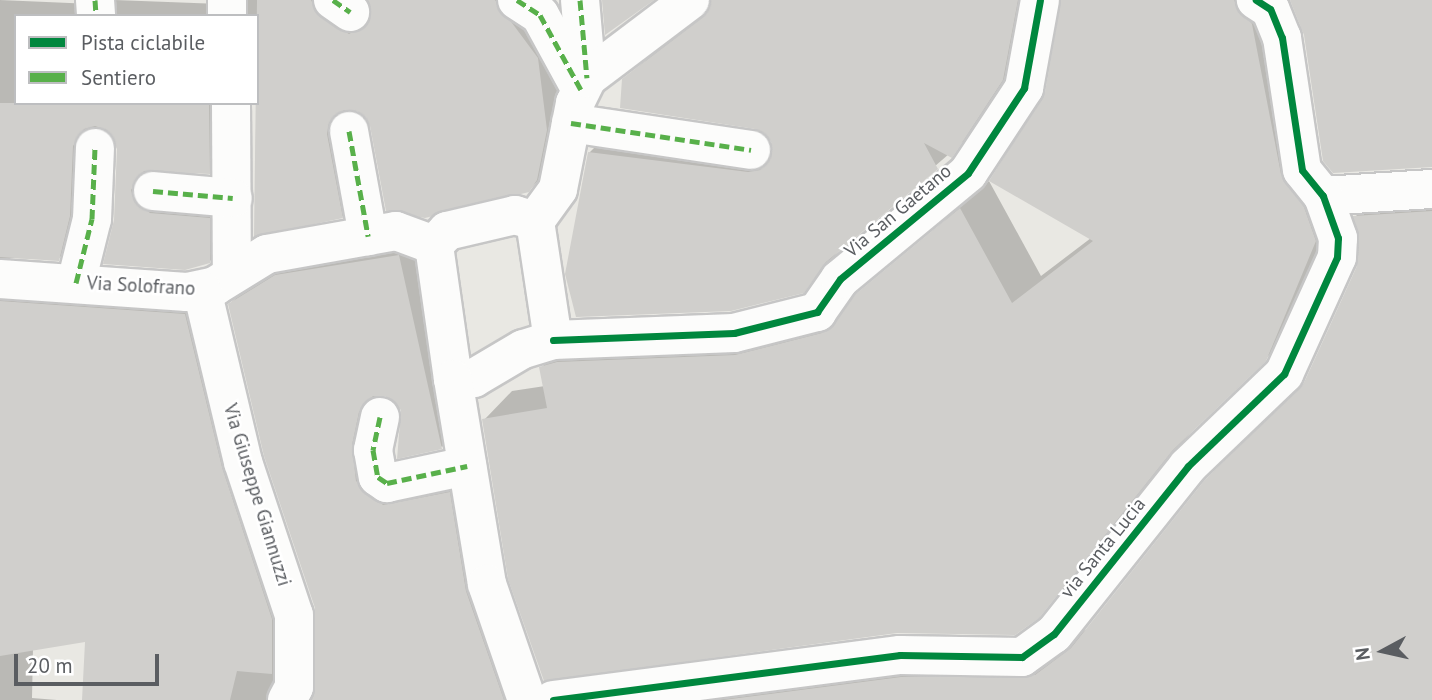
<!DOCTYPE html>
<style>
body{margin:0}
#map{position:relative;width:1432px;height:700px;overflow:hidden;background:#e9e8e3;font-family:"PT Sans",sans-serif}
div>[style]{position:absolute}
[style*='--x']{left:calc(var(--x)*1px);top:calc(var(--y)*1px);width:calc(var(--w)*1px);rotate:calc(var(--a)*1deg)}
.shadow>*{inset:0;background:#0003}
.building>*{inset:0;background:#d0cfcc}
.roads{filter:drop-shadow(2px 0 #c6c6c6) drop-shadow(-2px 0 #c6c6c6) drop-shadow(0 2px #c6c6c6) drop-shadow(0 -2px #c6c6c6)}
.street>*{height:38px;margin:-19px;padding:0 19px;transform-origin:19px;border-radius:19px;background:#fcfcfb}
.quiet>*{height:5px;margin-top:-2.5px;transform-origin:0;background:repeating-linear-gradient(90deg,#58b04a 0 10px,transparent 0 15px)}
.cycleway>*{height:7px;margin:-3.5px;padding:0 3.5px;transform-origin:3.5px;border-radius:3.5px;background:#00873e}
span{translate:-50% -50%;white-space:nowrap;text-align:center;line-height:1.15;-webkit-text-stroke:5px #fff;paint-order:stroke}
.street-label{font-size:19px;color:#5a5d61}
.legend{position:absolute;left:14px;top:14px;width:245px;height:91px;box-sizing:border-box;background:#fff;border:2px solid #bdbec0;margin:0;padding:9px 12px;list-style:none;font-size:21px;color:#5a5d61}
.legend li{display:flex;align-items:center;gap:14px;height:35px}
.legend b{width:35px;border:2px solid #bdbec0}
.north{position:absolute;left:1348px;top:616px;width:70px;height:70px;-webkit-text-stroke:5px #fff;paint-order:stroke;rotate:262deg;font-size:19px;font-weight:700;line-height:28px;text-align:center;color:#5a5d61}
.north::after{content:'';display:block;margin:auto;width:24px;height:32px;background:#5a5d61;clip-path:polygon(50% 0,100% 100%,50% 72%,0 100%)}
.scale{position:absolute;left:14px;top:654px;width:145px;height:32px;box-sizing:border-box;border:4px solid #5a5d61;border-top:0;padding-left:9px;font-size:21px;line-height:24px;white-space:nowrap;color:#5a5d61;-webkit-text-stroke:5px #fff;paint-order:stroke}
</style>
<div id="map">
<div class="shadow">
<div style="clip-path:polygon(0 0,116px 5px,115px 0,247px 5px,247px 0,545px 0,566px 29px,557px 162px,528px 191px,372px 126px,355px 106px,370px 188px,342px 217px,255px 234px,257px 16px,16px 16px,16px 103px,237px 103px,237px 144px,209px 172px,164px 170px,169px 181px,238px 233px,209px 262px,116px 220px,119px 149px,101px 126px,98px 186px,87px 231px,58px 259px,10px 258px,15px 269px,213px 286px,306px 692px,315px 691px,318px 614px,230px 304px,258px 276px,422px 226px,470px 419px,442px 447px,384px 393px,379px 416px,384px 452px,412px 477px,478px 465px,494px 562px,541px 689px,1052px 651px,1090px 627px,1302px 388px,1359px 266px,1355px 217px,1384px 188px,1432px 185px,1432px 700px,84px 700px,87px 640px,33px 649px,32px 698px,57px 700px,0 700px)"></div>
<div style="clip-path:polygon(713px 0,1042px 0,1031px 50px,979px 128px,845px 244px,803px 291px,589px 153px,618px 124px,775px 144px,755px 127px,624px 80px)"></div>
<div style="clip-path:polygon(1062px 0,1280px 0,1308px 144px,1332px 178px,1343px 222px,1294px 331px,1197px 425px,1038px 617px,484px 420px,512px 391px,545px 386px,541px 368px,570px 339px,765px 327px,848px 307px,989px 181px,1041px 276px,1091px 238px,1047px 93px)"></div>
</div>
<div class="building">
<div style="clip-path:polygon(257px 0,311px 0,320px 17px,349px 34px,368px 24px,368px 0,495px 0,538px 58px,547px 130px,537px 180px,529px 192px,425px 218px,386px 211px,370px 126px,357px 111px,344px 110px,329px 123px,327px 134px,343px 218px,254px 237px)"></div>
<div style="clip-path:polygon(602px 0,654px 0,605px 35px)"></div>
<div style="clip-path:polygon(711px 0,1018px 0,1003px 80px,952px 158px,924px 143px,938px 169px,826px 262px,804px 293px,731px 311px,576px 317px,565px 274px,588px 152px,748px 172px,760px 170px,772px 154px,771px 141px,755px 129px,620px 108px,622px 79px,703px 17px)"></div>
<div style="clip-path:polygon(1061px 0,1234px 0,1252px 24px,1281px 174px,1304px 207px,1316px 241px,1266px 361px,1173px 450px,1039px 618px,1015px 635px,897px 633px,544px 681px,508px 579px,482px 419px,547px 408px,539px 367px,557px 362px,735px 355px,822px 333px,856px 294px,960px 208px,1012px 303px,1093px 241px,989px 181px,1045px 92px)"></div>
<div style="clip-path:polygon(1290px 0,1432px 0,1432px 167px,1333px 173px,1323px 161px,1304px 35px)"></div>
<div style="clip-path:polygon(0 103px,209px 103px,210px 174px,144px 171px,131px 190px,134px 201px,150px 213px,210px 218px,210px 263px,185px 270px,103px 264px,114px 220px,117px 149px,107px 130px,95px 126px,84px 129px,73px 146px,70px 216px,59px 261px,0 257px)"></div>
<div style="clip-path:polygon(1432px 211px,1432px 700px,723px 700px,901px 677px,1035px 675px,1071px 648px,1204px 481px,1304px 383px,1357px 266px,1353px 216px)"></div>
<div style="clip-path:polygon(399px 255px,442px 449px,397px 459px,401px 410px,385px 396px,373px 396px,359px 412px,352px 445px,356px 481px,383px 505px,450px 492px,466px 591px,504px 700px,312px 700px,315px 608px,264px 456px,228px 304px,275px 275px)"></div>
<div style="clip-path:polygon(0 301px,185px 314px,222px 467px,272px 619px,272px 674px,237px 671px,230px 700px,82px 700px,85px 642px,0 656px)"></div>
</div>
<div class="roads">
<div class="street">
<div style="--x:95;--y:0;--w:16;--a:86"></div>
<div style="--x:227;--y:0;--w:16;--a:90"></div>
<div style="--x:333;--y:0;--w:21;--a:35"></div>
<div style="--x:517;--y:0;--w:27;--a:33"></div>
<div style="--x:540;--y:15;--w:85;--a:61.3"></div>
<div style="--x:580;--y:0;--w:78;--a:84.9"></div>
<div style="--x:231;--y:103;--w:170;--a:89.7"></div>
<div style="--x:571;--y:123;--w:182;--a:8.5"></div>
<div style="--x:349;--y:131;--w:107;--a:79.7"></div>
<div style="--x:153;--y:191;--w:80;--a:5"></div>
<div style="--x:1323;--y:196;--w:109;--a:-3.7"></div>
<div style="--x:515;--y:215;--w:21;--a:17"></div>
<div style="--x:535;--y:221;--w:120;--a:81.4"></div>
<div style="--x:553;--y:340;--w:31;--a:163"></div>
<div style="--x:523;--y:349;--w:57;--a:149.4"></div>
<div style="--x:474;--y:378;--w:21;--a:177"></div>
<div style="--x:453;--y:379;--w:135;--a:-98.1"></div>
<div style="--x:434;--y:245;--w:19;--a:-47"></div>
<div style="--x:447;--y:231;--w:70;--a:-13.2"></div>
<div style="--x:535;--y:221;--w:39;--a:-54"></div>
<div style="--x:558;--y:189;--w:88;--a:-78.8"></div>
<div style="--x:575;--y:103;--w:28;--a:-64"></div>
<div style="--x:587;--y:78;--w:129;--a:-37.1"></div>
<div style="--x:0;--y:279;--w:187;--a:4"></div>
<div style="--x:187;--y:292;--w:29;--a:-12"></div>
<div style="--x:215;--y:286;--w:61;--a:-31.6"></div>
<div style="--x:267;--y:254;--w:131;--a:-10.1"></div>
<div style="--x:396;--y:231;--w:40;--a:20.2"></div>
<div style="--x:76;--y:283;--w:66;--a:-76"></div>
<div style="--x:92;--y:219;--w:71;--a:-87.6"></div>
<div style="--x:202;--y:290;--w:177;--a:76.6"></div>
<div style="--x:243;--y:462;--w:161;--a:71.6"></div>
<div style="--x:294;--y:615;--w:72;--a:90"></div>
<div style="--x:294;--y:687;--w:15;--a:118"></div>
<div style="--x:553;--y:340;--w:181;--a:-2.2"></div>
<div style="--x:734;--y:333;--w:86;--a:-14.2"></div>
<div style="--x:817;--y:312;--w:40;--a:-55.1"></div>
<div style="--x:840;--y:279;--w:166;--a:-39.6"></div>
<div style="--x:968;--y:173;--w:102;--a:-56.6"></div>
<div style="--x:1024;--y:88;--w:89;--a:-79.7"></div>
<div style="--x:453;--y:379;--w:208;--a:80.6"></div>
<div style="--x:487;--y:584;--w:123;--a:71"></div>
<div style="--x:380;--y:417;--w:34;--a:102"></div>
<div style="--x:373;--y:450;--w:27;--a:80"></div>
<div style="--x:378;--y:477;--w:11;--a:34"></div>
<div style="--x:387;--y:483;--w:82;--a:-12"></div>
<div style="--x:553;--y:700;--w:350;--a:-7.4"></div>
<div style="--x:900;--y:655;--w:122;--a:0.9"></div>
<div style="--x:1022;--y:657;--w:39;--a:-36"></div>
<div style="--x:1054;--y:634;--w:215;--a:-51.4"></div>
<div style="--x:1188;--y:466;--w:133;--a:-43.8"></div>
<div style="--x:1284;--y:374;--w:128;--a:-65.6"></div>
<div style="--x:1337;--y:257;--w:19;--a:-87"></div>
<div style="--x:1338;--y:238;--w:45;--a:-109.7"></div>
<div style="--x:1323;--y:196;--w:33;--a:-129"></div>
<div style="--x:1302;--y:170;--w:134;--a:-98.6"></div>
<div style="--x:1282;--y:38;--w:31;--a:-112"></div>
<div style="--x:1270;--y:9;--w:17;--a:-147"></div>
</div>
</div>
<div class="quiet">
<div style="--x:95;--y:0;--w:16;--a:86"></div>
<div style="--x:333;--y:0;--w:21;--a:35"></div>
<div style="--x:517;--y:0;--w:27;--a:33"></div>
<div style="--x:540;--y:15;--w:85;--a:61.3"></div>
<div style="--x:580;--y:0;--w:78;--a:84.9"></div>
<div style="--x:571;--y:123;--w:182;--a:8.5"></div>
<div style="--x:349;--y:131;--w:107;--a:79.7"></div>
<div style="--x:153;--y:191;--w:80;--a:5"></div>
<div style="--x:76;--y:283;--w:66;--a:-76"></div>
<div style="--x:92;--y:219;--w:71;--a:-87.6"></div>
<div style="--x:380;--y:417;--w:34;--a:102"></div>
<div style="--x:373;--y:450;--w:27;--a:80"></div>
<div style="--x:378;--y:477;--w:11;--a:34"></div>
<div style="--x:387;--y:483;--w:82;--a:-12"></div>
</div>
<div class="cycleway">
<div style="--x:553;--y:340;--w:181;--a:-2.2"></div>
<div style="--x:734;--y:333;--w:86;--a:-14.2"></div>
<div style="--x:817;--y:312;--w:40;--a:-55.1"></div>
<div style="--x:840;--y:279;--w:166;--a:-39.6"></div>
<div style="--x:968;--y:173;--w:102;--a:-56.6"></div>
<div style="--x:1024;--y:88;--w:89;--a:-79.7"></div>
<div style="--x:553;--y:700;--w:350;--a:-7.4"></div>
<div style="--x:900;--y:655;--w:122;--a:0.9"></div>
<div style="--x:1022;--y:657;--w:39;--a:-36"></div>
<div style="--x:1054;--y:634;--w:215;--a:-51.4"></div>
<div style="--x:1188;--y:466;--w:133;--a:-43.8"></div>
<div style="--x:1284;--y:374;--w:128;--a:-65.6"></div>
<div style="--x:1337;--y:257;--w:19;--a:-87"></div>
<div style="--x:1338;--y:238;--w:45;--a:-109.7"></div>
<div style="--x:1323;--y:196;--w:33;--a:-129"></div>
<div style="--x:1302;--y:170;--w:134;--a:-98.6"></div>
<div style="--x:1282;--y:38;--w:31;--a:-112"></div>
<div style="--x:1270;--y:9;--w:17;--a:-147"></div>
</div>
<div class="street-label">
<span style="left:898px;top:211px;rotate:-40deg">Via San Gaetano</span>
<span style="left:141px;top:286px;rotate:3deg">Via Solofrano</span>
<span style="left:257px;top:495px;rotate:73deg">Via Giuseppe Giannuzzi</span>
<span style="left:1103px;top:548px;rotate:-51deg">via Santa Lucia</span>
</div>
<ul class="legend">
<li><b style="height:9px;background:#00873e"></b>Pista ciclabile</li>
<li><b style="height:9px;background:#58b04a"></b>Sentiero</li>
</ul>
<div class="north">N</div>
<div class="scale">20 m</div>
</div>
